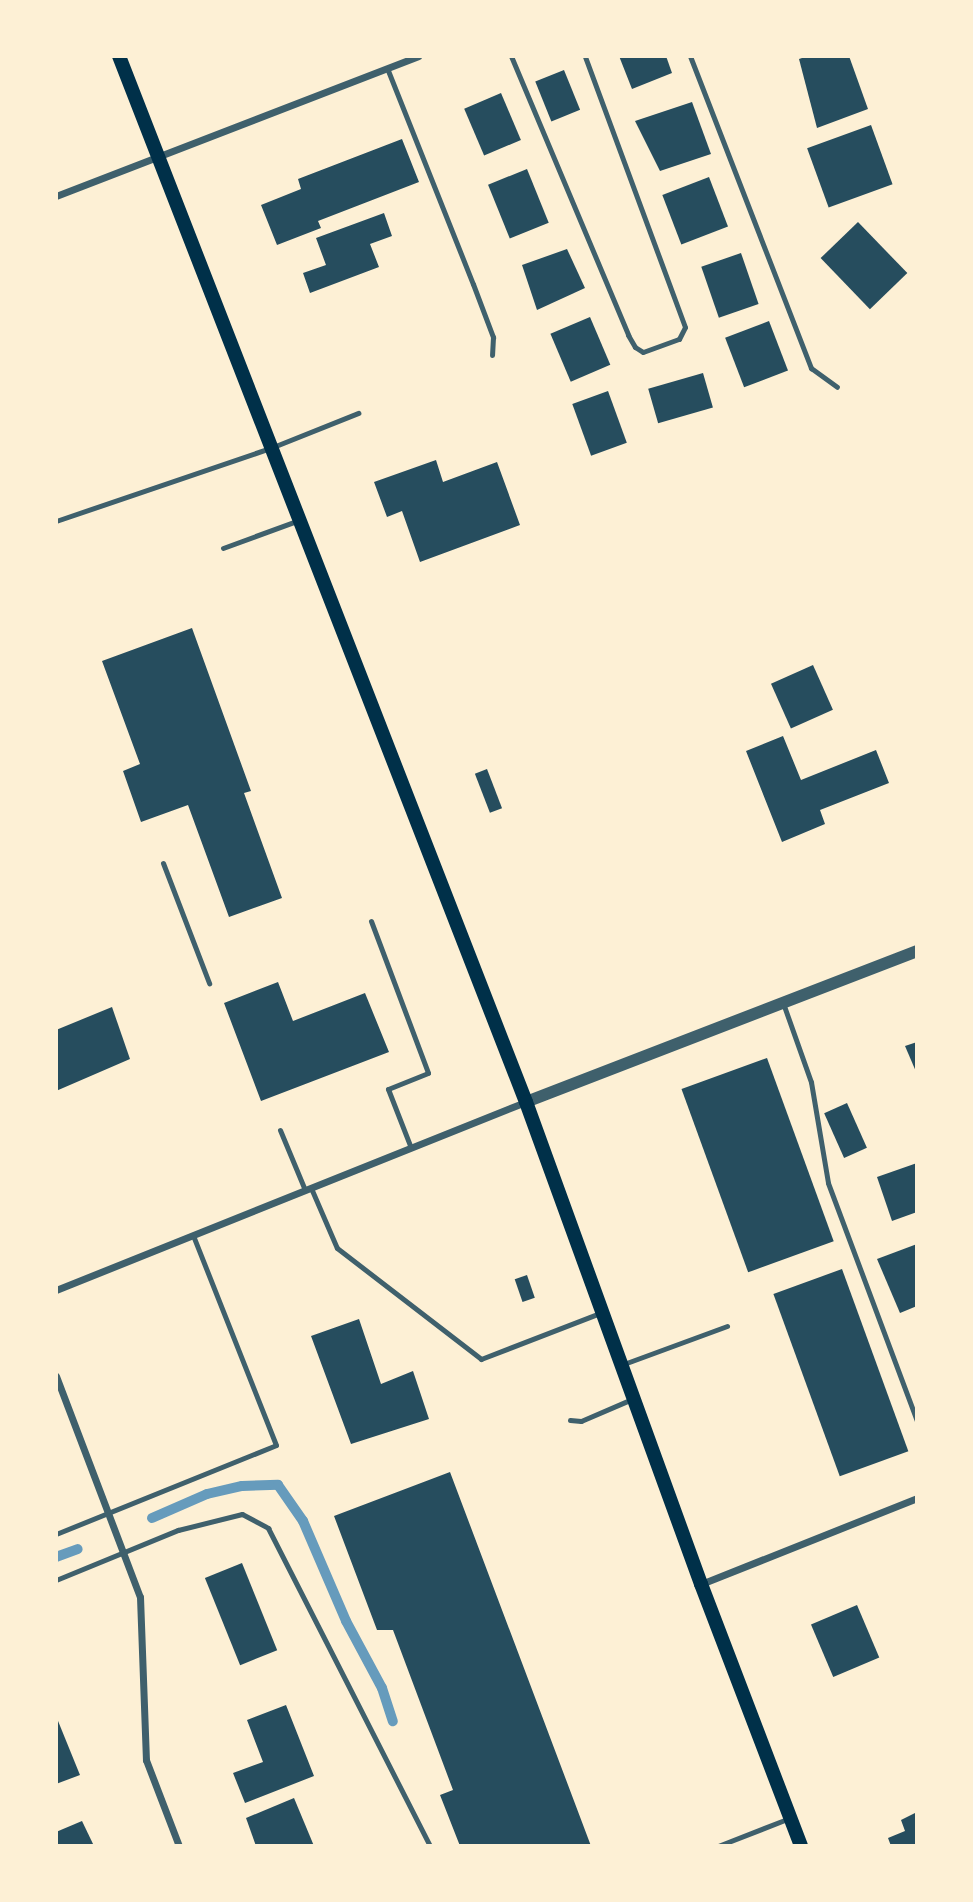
<!DOCTYPE html>
<style>
body{margin:0}
#map{position:relative;width:973px;height:1902px;overflow:hidden;background:#fdf0d5;font-family:"Golos Text",sans-serif}
div>[style]{position:absolute}
[style*='--x']{left:calc(var(--x)*1px);top:calc(var(--y)*1px);width:calc(var(--w)*1px);rotate:calc(var(--a)*1deg)}
.stream>*{height:10px;margin:-5px;padding:0 5px;transform-origin:5px;border-radius:5px;background:#669bbc}
.building>*{inset:0;background:#264d5e;transform-origin:0 0}
.service>*{height:5px;margin:-2.5px;padding:0 2.5px;transform-origin:2.5px;border-radius:2.5px;background:#3f606c}
.minor>*{height:7px;margin:-3.5px;padding:0 3.5px;transform-origin:3.5px;border-radius:3.5px;background:#3f606c}
.tertiary>*{height:12px;margin:-6px;padding:0 6px;transform-origin:6px;border-radius:6px;background:#3f606c}
.secondary>*{height:14px;margin:-7px;padding:0 7px;transform-origin:7px;border-radius:7px;background:#003049}
span{translate:-50% -50%;white-space:nowrap;text-align:center;line-height:1.15;-webkit-text-stroke:5px #fdf0d5;paint-order:stroke}
.frame{position:absolute;inset:0;border:58px solid #fdf0d5;pointer-events:none}
</style>
<div id="map">
<div class="stream">
<div style="--x:152;--y:1518;--w:60;--a:-23.6"></div>
<div style="--x:207;--y:1494;--w:36;--a:-13"></div>
<div style="--x:242;--y:1486;--w:36;--a:-2"></div>
<div style="--x:278;--y:1485;--w:44;--a:55.2"></div>
<div style="--x:303;--y:1521;--w:109;--a:66.7"></div>
<div style="--x:346;--y:1621;--w:76;--a:61.8"></div>
<div style="--x:382;--y:1688;--w:35;--a:72"></div>
<div style="--x:56;--y:1557;--w:23;--a:-20"></div>
</div>
<div class="building">
<div style="clip-path:polygon(619px 56px,666px 56px,672px 73px,632px 89px)"></div>
<div style="clip-path:polygon(808px 56px,849px 56px,868px 109px,817px 128px,799px 59px)"></div>
<div style="left:564px;top:70px;width:43px;height:31px;rotate:68deg"></div>
<div style="left:501px;top:93px;width:51px;height:40px;rotate:67deg"></div>
<div style="clip-path:polygon(692px 102px,711px 154px,660px 171px,635px 121px)"></div>
<div style="left:871px;top:125px;width:63px;height:68px;rotate:70deg"></div>
<div style="clip-path:polygon(402px 139px,419px 182px,318px 221px,321px 228px,277px 245px,261px 205px,301px 189px,298px 179px)"></div>
<div style="left:527px;top:169px;width:58px;height:42px;rotate:68deg"></div>
<div style="left:709px;top:177px;width:53px;height:50px;rotate:69deg"></div>
<div style="clip-path:polygon(384px 213px,392px 236px,370px 244px,379px 267px,310px 293px,303px 273px,326px 265px,316px 238px)"></div>
<div style="left:858px;top:222px;width:71px;height:52px;rotate:46deg"></div>
<div style="clip-path:polygon(567px 249px,585px 288px,537px 310px,522px 265px)"></div>
<div style="left:741px;top:253px;width:54px;height:42px;rotate:71deg"></div>
<div style="left:590px;top:317px;width:52px;height:43px;rotate:67deg"></div>
<div style="left:769px;top:321px;width:53px;height:47px;rotate:69deg"></div>
<div style="left:703px;top:373px;width:36px;height:57px;rotate:74deg"></div>
<div style="left:608px;top:391px;width:55px;height:38px;rotate:70deg"></div>
<div style="clip-path:polygon(436px 460px,443px 482px,497px 462px,520px 525px,420px 562px,402px 511px,387px 517px,374px 482px)"></div>
<div style="clip-path:polygon(192px 628px,251px 791px,244px 793px,282px 898px,229px 917px,188px 805px,141px 822px,123px 771px,140px 764px,102px 661px)"></div>
<div style="left:813px;top:665px;width:49px;height:46px;rotate:66deg"></div>
<div style="clip-path:polygon(783px 736px,801px 780px,876px 750px,889px 783px,820px 810px,825px 824px,782px 842px,746px 751px)"></div>
<div style="left:487px;top:769px;width:42px;height:13px;rotate:69deg"></div>
<div style="clip-path:polygon(278px 982px,293px 1021px,365px 993px,389px 1052px,261px 1101px,224px 1003px)"></div>
<div style="clip-path:polygon(112px 1007px,130px 1059px,56px 1091px,56px 1030px)"></div>
<div style="clip-path:polygon(917px 1042px,917px 1074px,905px 1046px)"></div>
<div style="left:767px;top:1058px;width:195px;height:91px;rotate:70deg"></div>
<div style="left:847px;top:1103px;width:49px;height:25px;rotate:66deg"></div>
<div style="clip-path:polygon(917px 1163px,917px 1212px,892px 1221px,877px 1177px)"></div>
<div style="clip-path:polygon(917px 1244px,917px 1306px,900px 1313px,877px 1259px)"></div>
<div style="left:842px;top:1269px;width:194px;height:73px;rotate:70deg"></div>
<div style="left:527px;top:1275px;width:24px;height:13px;rotate:71deg"></div>
<div style="clip-path:polygon(359px 1319px,381px 1384px,413px 1371px,429px 1419px,351px 1444px,311px 1336px)"></div>
<div style="clip-path:polygon(450px 1472px,591px 1846px,460px 1846px,440px 1795px,453px 1790px,393px 1630px,377px 1630px,334px 1516px)"></div>
<div style="left:242px;top:1563px;width:94px;height:40px;rotate:68deg"></div>
<div style="left:857px;top:1605px;width:57px;height:50px;rotate:67deg"></div>
<div style="clip-path:polygon(286px 1705px,314px 1776px,245px 1803px,233px 1773px,263px 1762px,247px 1720px)"></div>
<div style="clip-path:polygon(56px 1716px,80px 1775px,56px 1784px)"></div>
<div style="clip-path:polygon(294px 1798px,314px 1846px,256px 1846px,246px 1818px)"></div>
<div style="clip-path:polygon(917px 1812px,917px 1846px,891px 1846px,888px 1838px,905px 1831px,901px 1820px)"></div>
<div style="clip-path:polygon(82px 1821px,94px 1846px,56px 1846px,56px 1832px)"></div>
</div>
<div class="service">
<div style="--x:511;--y:56;--w:303;--a:67.2"></div>
<div style="--x:628;--y:335;--w:14;--a:60"></div>
<div style="--x:635;--y:347;--w:9;--a:32"></div>
<div style="--x:643;--y:352;--w:38;--a:-20"></div>
<div style="--x:679;--y:339;--w:13;--a:-63"></div>
<div style="--x:685;--y:327;--w:289;--a:-110.3"></div>
<div style="--x:690;--y:56;--w:335;--a:68.8"></div>
<div style="--x:811;--y:368;--w:32;--a:36"></div>
<div style="--x:387;--y:68;--w:232;--a:68.3"></div>
<div style="--x:473;--y:284;--w:57;--a:69.3"></div>
<div style="--x:493;--y:337;--w:18;--a:93"></div>
<div style="--x:56;--y:521;--w:229;--a:-18.8"></div>
<div style="--x:273;--y:447;--w:92;--a:-21.8"></div>
<div style="--x:223;--y:548;--w:81;--a:-20.2"></div>
<div style="--x:163;--y:863;--w:129;--a:69"></div>
<div style="--x:371;--y:921;--w:162;--a:69.4"></div>
<div style="--x:428;--y:1073;--w:43;--a:158.2"></div>
<div style="--x:388;--y:1089;--w:63;--a:68.7"></div>
<div style="--x:783;--y:1003;--w:84;--a:70.5"></div>
<div style="--x:811;--y:1082;--w:102;--a:80.4"></div>
<div style="--x:828;--y:1183;--w:254;--a:69.5"></div>
<div style="--x:280;--y:1130;--w:65;--a:67.4"></div>
<div style="--x:311;--y:1188;--w:65;--a:66.6"></div>
<div style="--x:337;--y:1248;--w:182;--a:37.6"></div>
<div style="--x:481;--y:1359;--w:128;--a:-21.1"></div>
<div style="--x:621;--y:1365;--w:113;--a:-20.2"></div>
<div style="--x:570;--y:1420;--w:11;--a:5"></div>
<div style="--x:581;--y:1421;--w:56;--a:-23.3"></div>
<div style="--x:56;--y:1534;--w:237;--a:-22"></div>
<div style="--x:276;--y:1445;--w:226;--a:-111.6"></div>
<div style="--x:56;--y:1580;--w:132;--a:-22.3"></div>
<div style="--x:178;--y:1530;--w:66;--a:-14"></div>
<div style="--x:242;--y:1514;--w:30;--a:28"></div>
<div style="--x:268;--y:1528;--w:357;--a:63"></div>
<div style="--x:718;--y:1846;--w:77;--a:-21.3"></div>
</div>
<div class="minor">
<div style="--x:56;--y:196;--w:388;--a:-21.1"></div>
<div style="--x:56;--y:1290;--w:505;--a:-21.84"></div>
<div style="--x:56;--y:1376;--w:236;--a:69.2"></div>
<div style="--x:140;--y:1597;--w:163;--a:87.9"></div>
<div style="--x:146;--y:1760;--w:92;--a:69"></div>
<div style="--x:701;--y:1584;--w:232;--a:-21.7"></div>
</div>
<div class="tertiary">
<div style="--x:526;--y:1102;--w:419;--a:-21.1"></div>
</div>
<div class="secondary">
<div style="--x:119;--y:56;--w:1122;--a:68.74"></div>
<div style="--x:526;--y:1102;--w:513;--a:70.05"></div>
<div style="--x:701;--y:1584;--w:280;--a:69.1"></div>
</div>
<div class="frame"></div>
</div>
